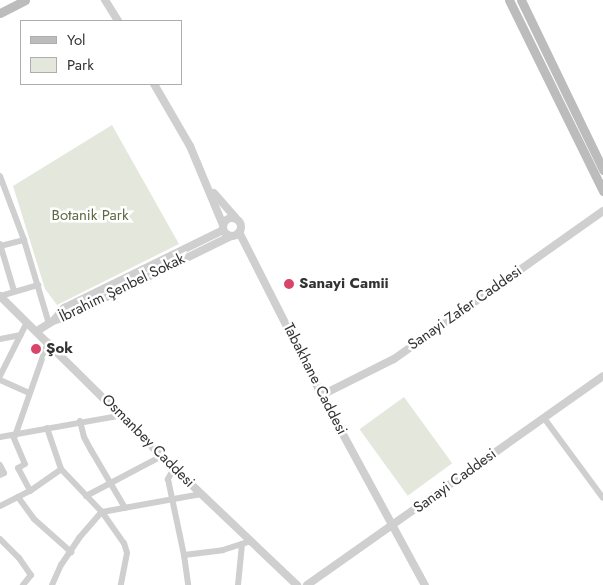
<!DOCTYPE html>
<meta charset="utf-8">
<style>
body{margin:0}
#map{position:relative;width:603px;height:585px;overflow:hidden;background:#fff;font-family:Jost,sans-serif}
div>[style]{position:absolute}
[style*='--x']{left:calc(var(--x)*1px);top:calc(var(--y)*1px);width:calc(var(--w)*1px);rotate:calc(var(--a)*1deg)}
.green>*{inset:0;background:#e4e8dc;transform-origin:0 0}
.minor>*{height:6px;margin:-3px;padding:0 3px;transform-origin:3px;border-radius:3px;background:#cfcfcf}
.tertiary>*{height:8px;margin:-4px;padding:0 4px;transform-origin:4px;border-radius:4px;background:#cfcfcf}
.tertiary>.ring{margin:-4px;padding:0;box-sizing:content-box;background:none;border:8px solid #cfcfcf;border-radius:50%}
.secondary>*{height:9px;margin:-4.5px;padding:0 4.5px;transform-origin:4.5px;border-radius:4.5px;background:#bcbcbc}
.dots>*{width:14px;height:14px;translate:-50% -50%;box-sizing:border-box;border:2px solid #fff;border-radius:50%}
span{translate:-50% -50%;white-space:nowrap;text-align:center;line-height:1.15;-webkit-text-stroke:5px #fff;paint-order:stroke}
.park-label{font-size:15px;color:#5c6b42}
.poi-label{font-size:15px;color:#323232;font-weight:700}
.left{translate:0 -50%;text-align:left}
.street-label{font-size:15px;color:#323232}
.legend{position:absolute;left:20px;top:20px;width:162px;height:65px;box-sizing:border-box;background:#fff;border:1px solid #adadad;margin:0;padding:6px 9px;list-style:none;font-size:15px;color:#323232}
.legend li{display:flex;align-items:center;gap:10px;height:25px}
.legend b{width:25px;border:1px solid #adadad}
</style>
<div id="map">
<div class="green">
<div style="clip-path:polygon(112px 125px,179px 244px,57px 305px,45px 289px,13px 186px)"></div>
<div style="left:404px;top:397px;width:82px;height:55px;rotate:54deg"></div>
</div>
<div class="minor">
<div style="--x:0;--y:176;--w:68;--a:69.4"></div>
<div style="--x:24;--y:240;--w:88;--a:73.4"></div>
<div style="--x:0;--y:244;--w:49;--a:73.4"></div>
<div style="--x:0;--y:246;--w:25;--a:-14"></div>
<div style="--x:0;--y:296;--w:40;--a:-16"></div>
<div style="--x:0;--y:339;--w:21;--a:-11"></div>
<div style="--x:0;--y:376;--w:60;--a:-63.4"></div>
<div style="--x:0;--y:380;--w:32;--a:24"></div>
<div style="--x:544;--y:418;--w:99;--a:53.6"></div>
<div style="--x:80;--y:421;--w:16;--a:76"></div>
<div style="--x:84;--y:437;--w:15;--a:62"></div>
<div style="--x:91;--y:450;--w:67;--a:59.6"></div>
<div style="--x:47;--y:428;--w:43;--a:71.1"></div>
<div style="--x:61;--y:469;--w:59;--a:46.4"></div>
<div style="--x:102;--y:512;--w:38;--a:55"></div>
<div style="--x:124;--y:543;--w:10;--a:73"></div>
<div style="--x:127;--y:553;--w:33;--a:101"></div>
<div style="--x:13;--y:436;--w:30;--a:67"></div>
<div style="--x:25;--y:464;--w:8;--a:150"></div>
<div style="--x:18;--y:468;--w:26;--a:62"></div>
<div style="--x:15;--y:436;--w:100;--a:-70.7"></div>
<div style="--x:0;--y:437;--w:125;--a:-10.1"></div>
<div style="--x:0;--y:465;--w:9;--a:63"></div>
<div style="--x:4;--y:473;--w:4;--a:153"></div>
<div style="--x:174;--y:468;--w:13;--a:119"></div>
<div style="--x:168;--y:479;--w:5;--a:79"></div>
<div style="--x:169;--y:484;--w:73;--a:78.1"></div>
<div style="--x:184;--y:555;--w:30;--a:82"></div>
<div style="--x:86;--y:496;--w:86;--a:-27.8"></div>
<div style="--x:18;--y:497;--w:27;--a:54"></div>
<div style="--x:34;--y:519;--w:50;--a:41.7"></div>
<div style="--x:0;--y:506;--w:34;--a:-27"></div>
<div style="--x:30;--y:491;--w:38;--a:-35"></div>
<div style="--x:102;--y:512;--w:101;--a:-10.3"></div>
<div style="--x:0;--y:539;--w:27;--a:45"></div>
<div style="--x:19;--y:558;--w:21;--a:55"></div>
<div style="--x:31;--y:575;--w:13;--a:129"></div>
<div style="--x:184;--y:555;--w:39;--a:-7"></div>
<div style="--x:223;--y:550;--w:28;--a:-18"></div>
<div style="--x:52;--y:585;--w:22;--a:-66"></div>
<div style="--x:61;--y:565;--w:32;--a:-56"></div>
<div style="--x:79;--y:538;--w:35;--a:-49"></div>
<div style="--x:238;--y:585;--w:41;--a:-84.4"></div>
</div>
<div class="tertiary">
<div style="--x:105;--y:0;--w:25;--a:58"></div>
<div style="--x:154;--y:84;--w:72;--a:59.9"></div>
<div style="--x:190;--y:146;--w:86;--a:67.3"></div>
<div style="--x:214;--y:193;--w:33;--a:49"></div>
<div class="ring" style="left:223px;top:218px;width:10px;height:10px"></div>
<div style="--x:239;--y:232;--w:179;--a:63.1"></div>
<div style="--x:320;--y:392;--w:220;--a:61.5"></div>
<div style="--x:0;--y:296;--w:245;--a:44.7"></div>
<div style="--x:174;--y:468;--w:170;--a:43.6"></div>
<div style="--x:54;--y:320;--w:16;--a:-50"></div>
<div style="--x:64;--y:308;--w:177;--a:-26.1"></div>
<div style="--x:37;--y:331;--w:19;--a:-32"></div>
<div style="--x:53;--y:321;--w:16;--a:-18"></div>
<div style="--x:68;--y:316;--w:182;--a:-26.1"></div>
<div style="--x:322;--y:395;--w:80;--a:-26.6"></div>
<div style="--x:394;--y:359;--w:256;--a:-35.3"></div>
<div style="--x:307;--y:585;--w:362;--a:-35.2"></div>
</div>
<div class="secondary">
<div style="--x:509;--y:0;--w:213;--a:63.8"></div>
<div style="--x:521;--y:0;--w:189;--a:64.2"></div>
<div style="--x:0;--y:13;--w:28;--a:-27"></div>
</div>
<div class="dots">
<div style="left:289px;top:284px;background:#d84569"></div>
<div style="left:36px;top:349px;background:#d84569"></div>
</div>
<div class="park-label">
<span style="left:90px;top:216px">Botanik Park</span>
</div>
<div class="poi-label">
<span class="left" style="left:299px;top:284px">Sanayi Camii</span>
<span class="left" style="left:46px;top:349px">Şok</span>
</div>
<div class="street-label">
<span style="left:122px;top:288px;rotate:-26deg">İbrahim Şenbel Sokak</span>
<span style="left:465px;top:308px;rotate:-35deg">Sanayi Zafer Caddesi</span>
<span style="left:315px;top:379px;rotate:63deg">Tabakhane Caddesi</span>
<span style="left:148px;top:441px;rotate:45deg">Osmanbey Caddesi</span>
<span style="left:455px;top:481px;rotate:-36deg">Sanayi Caddesi</span>
</div>
<ul class="legend">
<li><b style="height:6px;background:#bcbcbc"></b>Yol</li>
<li><b style="height:14px;background:#e4e8dc"></b>Park</li>
</ul>
</div>
